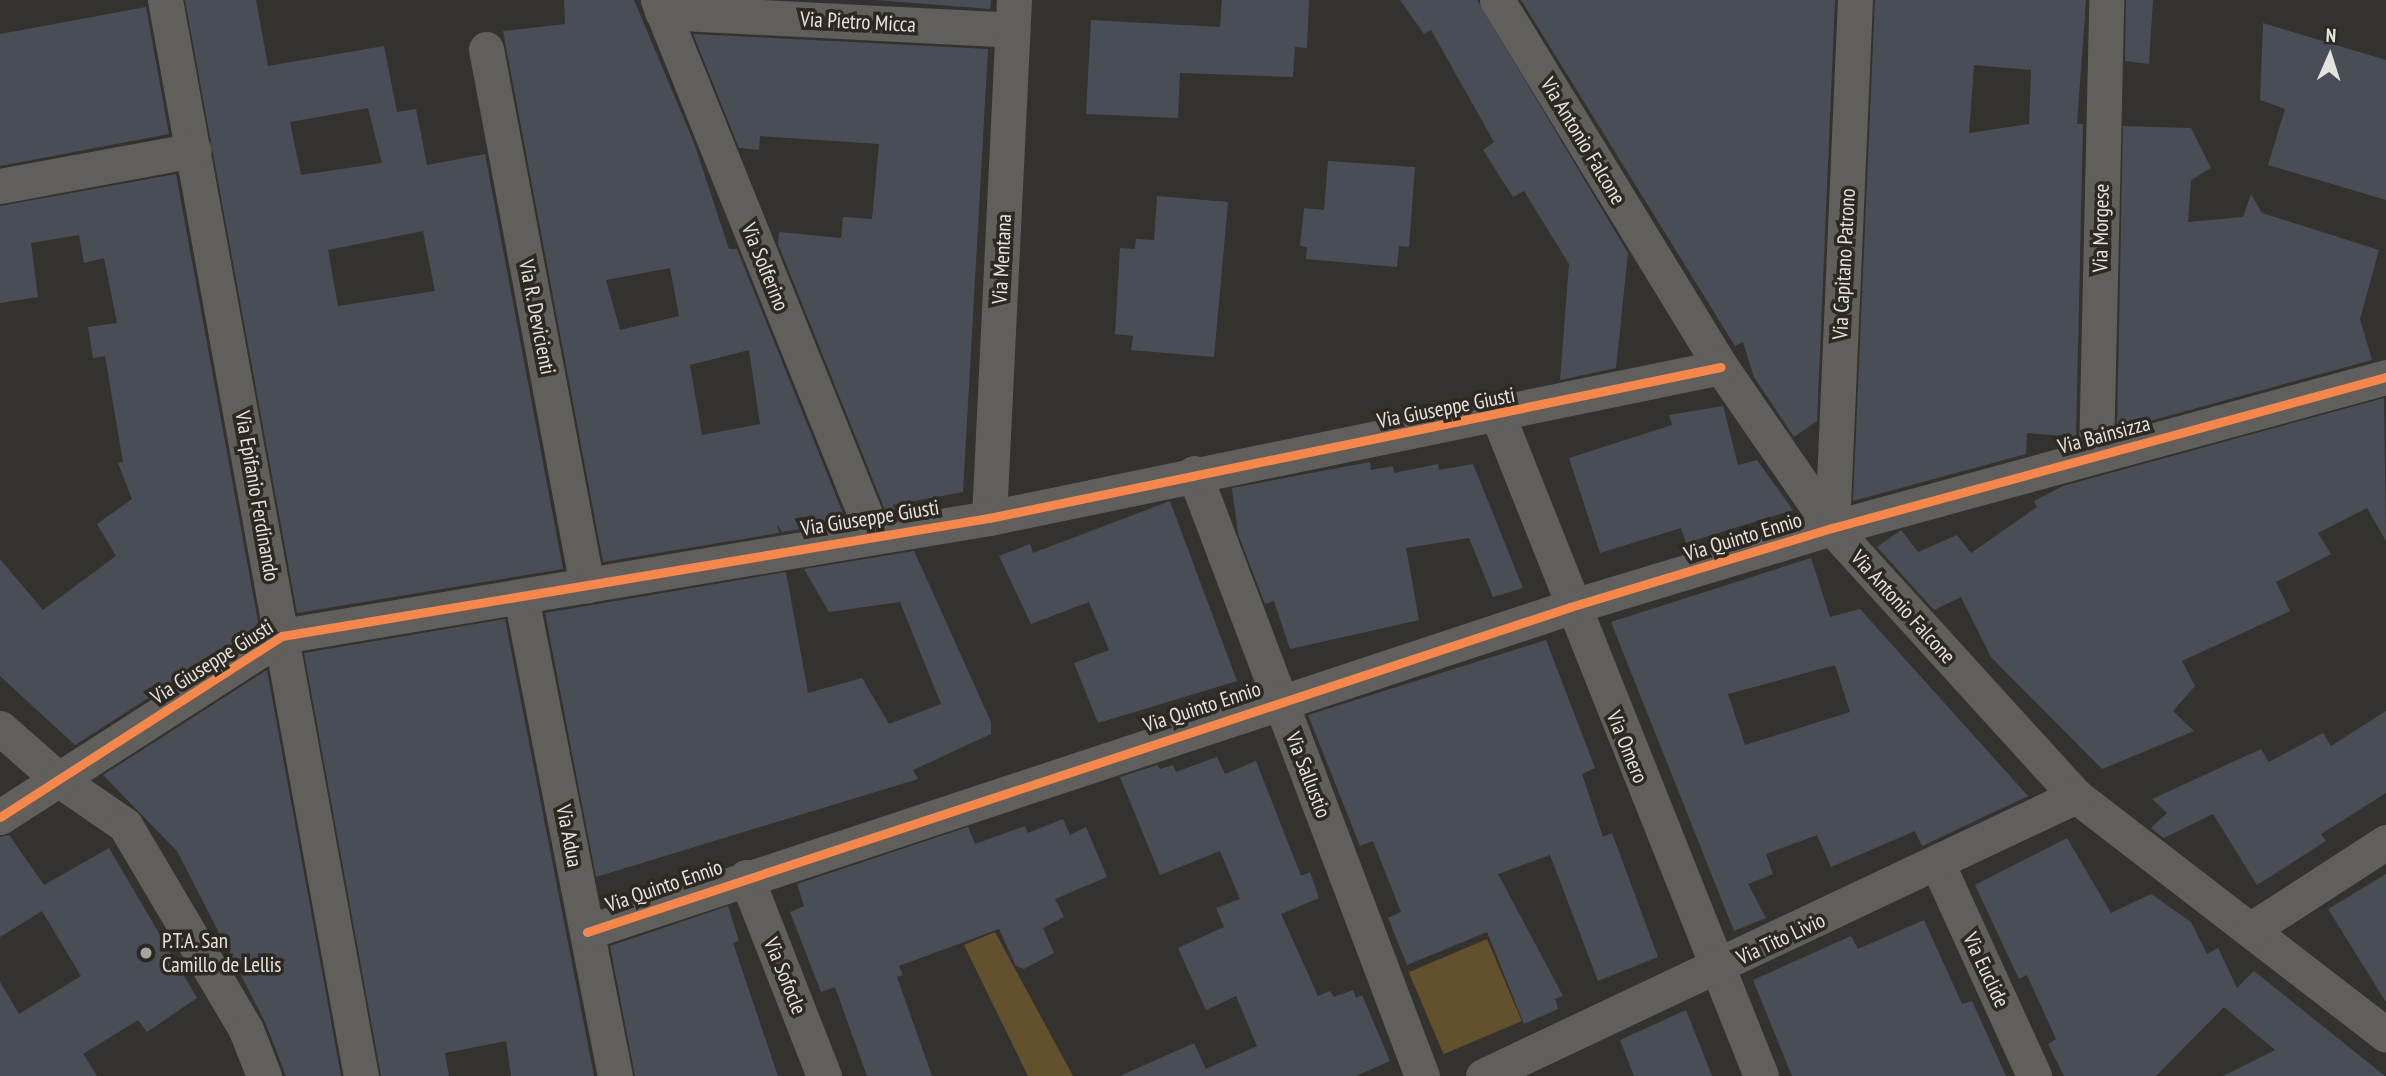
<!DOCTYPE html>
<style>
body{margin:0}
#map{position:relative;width:2386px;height:1076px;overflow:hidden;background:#34322e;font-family:"PT Sans Narrow",sans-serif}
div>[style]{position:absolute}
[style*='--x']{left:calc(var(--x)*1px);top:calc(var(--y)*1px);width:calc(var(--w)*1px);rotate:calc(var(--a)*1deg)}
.green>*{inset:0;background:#62512c;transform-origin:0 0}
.building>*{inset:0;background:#494e56}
.street>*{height:35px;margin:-17.5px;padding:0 17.5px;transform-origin:17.5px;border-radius:17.5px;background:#605f5c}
.cycleway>*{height:9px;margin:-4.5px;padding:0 4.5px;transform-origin:4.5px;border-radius:4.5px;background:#f5874c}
.dots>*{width:19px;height:19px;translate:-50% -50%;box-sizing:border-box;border:4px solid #2d2922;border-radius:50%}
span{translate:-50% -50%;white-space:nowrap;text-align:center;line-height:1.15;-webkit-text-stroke:7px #2d2922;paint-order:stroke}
.street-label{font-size:21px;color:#e5e3de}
.poi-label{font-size:21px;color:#e5e3de}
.left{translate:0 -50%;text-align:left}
.north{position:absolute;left:2295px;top:21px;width:70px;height:70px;-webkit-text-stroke:5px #2d2922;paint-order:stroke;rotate:3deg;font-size:19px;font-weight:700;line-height:28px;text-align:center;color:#e5e3de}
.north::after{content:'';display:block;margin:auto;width:24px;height:32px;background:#e5e3de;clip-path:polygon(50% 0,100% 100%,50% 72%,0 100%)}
</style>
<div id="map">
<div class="green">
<div style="clip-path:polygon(995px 932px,1073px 1076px,1028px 1076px,964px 945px)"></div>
<div style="left:1487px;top:939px;width:89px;height:85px;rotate:67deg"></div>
</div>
<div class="building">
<div style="clip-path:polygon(evenodd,185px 0,256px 0,268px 66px,384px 46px,397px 112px,416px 109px,427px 165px,485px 154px,563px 569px,297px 613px,185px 0,368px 108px,382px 163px,301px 175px,290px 122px,368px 108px,185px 0,423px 231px,435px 291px,338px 306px,328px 250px,423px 231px)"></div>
<div style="clip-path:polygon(evenodd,564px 0,634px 0,694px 143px,729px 249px,737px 249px,846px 521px,782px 532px,777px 524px,779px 533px,603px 562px,503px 31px,565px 24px,564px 0,670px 268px,679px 316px,620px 330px,606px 280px,670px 268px,564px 0,749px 350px,760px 424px,702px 435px,690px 365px,749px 350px)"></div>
<div style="clip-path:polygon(876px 0,991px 0,990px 9px)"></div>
<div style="clip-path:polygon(1222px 0,1309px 0,1307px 48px,1295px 47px,1293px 77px,1180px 73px,1178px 118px,1086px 114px,1091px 20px,1220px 27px)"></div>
<div style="clip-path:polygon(1400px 0,1477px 0,1628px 253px,1616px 368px,1560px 380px,1569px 264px,1524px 191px,1513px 197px,1483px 150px,1494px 142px,1431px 30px,1424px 34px)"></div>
<div style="clip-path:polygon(1521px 0,1835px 0,1817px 421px,1794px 437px,1754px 377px,1743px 342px,1735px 346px)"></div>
<div style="clip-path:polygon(evenodd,1875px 0,2086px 0,2077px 124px,2083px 124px,2076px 437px,2027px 433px,2026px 454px,1853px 501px,1875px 0,1974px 65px,2031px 70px,2029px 124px,1969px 133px,1974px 65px)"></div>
<div style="clip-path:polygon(2126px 0,2153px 0,2149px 64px,2125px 61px)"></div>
<div style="clip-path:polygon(146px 7px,169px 134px,0 166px,0 34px)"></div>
<div style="clip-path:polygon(2263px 23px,2386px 60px,2386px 200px,2268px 165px,2285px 109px,2260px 100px)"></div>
<div style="clip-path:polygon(693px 34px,988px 49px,963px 492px,893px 505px,897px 513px,887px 515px,778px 244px,779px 232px,841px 238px,843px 217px,872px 219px,879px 144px,760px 136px,759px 150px,739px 148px)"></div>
<div style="clip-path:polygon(2123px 126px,2191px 128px,2211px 168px,2191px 180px,2188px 222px,2243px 217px,2251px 194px,2262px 213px,2379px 250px,2360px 319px,2372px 360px,2117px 430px)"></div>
<div style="clip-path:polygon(1328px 161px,1415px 167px,1409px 247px,1399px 246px,1397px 267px,1306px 259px,1307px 247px,1300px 246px,1304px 208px,1324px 210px)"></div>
<div style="clip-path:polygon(176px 174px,259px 627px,75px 745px,0 676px,0 559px,43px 610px,116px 556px,97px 524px,132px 499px,118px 463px,123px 462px,105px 356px,93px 358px,88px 327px,117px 323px,104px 258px,84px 263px,79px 235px,31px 243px,38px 297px,0 303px,0 206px)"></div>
<div style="clip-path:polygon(1157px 196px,1228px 202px,1214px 357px,1131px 350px,1133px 336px,1115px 334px,1120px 248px,1135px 249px,1136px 239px,1154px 240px)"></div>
<div style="clip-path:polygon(2384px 398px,2386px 541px,2367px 508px,2318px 533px,2331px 554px,2276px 582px,2290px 611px,2182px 661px,2195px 686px,2173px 711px,2194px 731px,2102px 769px,1991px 657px,1961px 597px,1934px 610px,1877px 547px,1901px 530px,1918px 552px,1957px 535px,1971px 553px,2037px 507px,2034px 501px,2063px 486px)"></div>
<div style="clip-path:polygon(1723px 406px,1738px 465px,1757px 460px,1793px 510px,1686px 543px,1681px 528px,1600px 553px,1569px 458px,1672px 425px,1669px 415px)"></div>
<div style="clip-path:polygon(1370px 462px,1371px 470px,1393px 466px,1394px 473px,1438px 464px,1439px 470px,1473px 464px,1523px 588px,1493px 597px,1469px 538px,1406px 548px,1419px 620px,1290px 649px,1274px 601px,1265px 604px,1238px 534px,1232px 488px)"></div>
<div style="clip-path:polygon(1170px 501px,1237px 681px,1098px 723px,1074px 663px,1109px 650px,1089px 602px,1031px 624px,999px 556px,1030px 544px,1033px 553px)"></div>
<div style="clip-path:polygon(914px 551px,991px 722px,991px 734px,913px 770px,918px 779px,596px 877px,545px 613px,786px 572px,808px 693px,862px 678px,889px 724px,941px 704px,900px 602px,829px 612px,804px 569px)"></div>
<div style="clip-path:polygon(evenodd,1811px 558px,1830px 617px,1860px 609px,2028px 796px,1922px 846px,1915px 831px,1831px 867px,1817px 835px,1766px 854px,1773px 874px,1748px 884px,1766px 918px,1734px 931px,1611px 622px,1811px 558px,1835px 665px,1850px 712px,1745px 745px,1728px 694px,1835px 665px)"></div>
<div style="clip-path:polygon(505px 619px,594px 1076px,511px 1076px,506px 1041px,445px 1053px,449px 1076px,381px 1076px,304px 653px)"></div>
<div style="clip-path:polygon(1546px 640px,1595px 768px,1582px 774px,1603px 837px,1612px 833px,1658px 957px,1598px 981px,1550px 855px,1498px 874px,1563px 996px,1555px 999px,1558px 1009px,1524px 1024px,1487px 932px,1407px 965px,1388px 918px,1401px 912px,1373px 841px,1360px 846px,1308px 715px)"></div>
<div style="clip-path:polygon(267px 670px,341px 1076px,286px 1076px,265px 1022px,177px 851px,103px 775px)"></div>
<div style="clip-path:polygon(2386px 711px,2386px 793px,2321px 834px,2326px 841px,2257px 885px,2213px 814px,2164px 838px,2151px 828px,2167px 813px,2152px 799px,2261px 749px,2269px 762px,2323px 733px,2331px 746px)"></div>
<div style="clip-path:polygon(1217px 757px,1225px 774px,1256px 761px,1301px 876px,1310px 872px,1319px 898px,1281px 914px,1318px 996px,1330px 991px,1334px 997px,1353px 990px,1356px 998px,1362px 995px,1390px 1061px,1356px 1076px,1120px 1076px,1194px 1043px,1206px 1069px,1257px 1046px,1236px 996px,1206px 1010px,1178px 948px,1224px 927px,1216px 908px,1240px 899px,1220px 851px,1160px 875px,1120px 777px,1157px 765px,1160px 769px,1173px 765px,1176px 772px)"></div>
<div style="clip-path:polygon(1063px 819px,1070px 835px,1086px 827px,1107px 877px,1055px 899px,1064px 917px,1043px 928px,1054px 953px,1024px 969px,1016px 966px,999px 929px,899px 966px,903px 975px,897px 977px,932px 1076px,867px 1076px,835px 987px,821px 992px,790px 912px,804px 906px,797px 884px,968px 827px,975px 844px,1025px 826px,1028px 833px)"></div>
<div style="clip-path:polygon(9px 835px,44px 885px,109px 848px,197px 998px,147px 1032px,138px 1020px,83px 1054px,97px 1076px,0 1076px,0 982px,19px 1014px,81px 976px,42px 911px,0 937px,0 837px)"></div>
<div style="clip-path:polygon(2067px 838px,2111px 913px,2151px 894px,2191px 922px,2207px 954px,2218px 948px,2237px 988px,2254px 971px,2385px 1076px,2223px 1076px,2275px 1050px,2224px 1007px,2156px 1076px,2064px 1076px,2048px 1044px,2056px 1039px,2027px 975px,2019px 979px,1975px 885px)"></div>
<div style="clip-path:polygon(2386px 874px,2386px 1002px,2328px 909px)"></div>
<div style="clip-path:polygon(728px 906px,739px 941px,733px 943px,778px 1076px,635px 1076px,610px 946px)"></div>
<div style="clip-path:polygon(1924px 920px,1962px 1004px,1972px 1001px,2006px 1076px,1792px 1076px,1753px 980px,1851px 936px,1858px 949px)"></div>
<div style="clip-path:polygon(1686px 1010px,1712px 1076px,1634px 1076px,1620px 1040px)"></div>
</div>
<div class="street">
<div style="--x:165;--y:0;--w:1094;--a:79.68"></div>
<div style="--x:658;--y:0;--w:576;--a:68.07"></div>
<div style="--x:1497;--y:0;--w:430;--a:58.6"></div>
<div style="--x:1721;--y:367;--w:196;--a:55.4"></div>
<div style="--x:1832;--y:528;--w:362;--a:47.7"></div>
<div style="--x:2076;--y:796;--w:391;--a:37.6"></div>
<div style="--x:662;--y:12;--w:351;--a:2.9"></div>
<div style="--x:486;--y:49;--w:546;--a:79.35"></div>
<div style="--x:0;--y:186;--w:197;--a:-10.5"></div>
<div style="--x:1498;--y:416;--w:710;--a:68.27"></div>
<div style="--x:2096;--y:455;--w:455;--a:-88.7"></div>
<div style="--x:1194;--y:473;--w:645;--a:69.29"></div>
<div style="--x:989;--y:518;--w:519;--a:-87.24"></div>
<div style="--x:1832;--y:528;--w:529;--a:-87.51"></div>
<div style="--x:521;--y:597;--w:488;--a:78.9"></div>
<div style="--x:0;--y:728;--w:77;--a:41.3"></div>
<div style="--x:58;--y:779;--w:81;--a:34.5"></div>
<div style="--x:125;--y:825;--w:238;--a:59.4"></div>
<div style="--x:246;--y:1030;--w:49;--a:68.6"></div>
<div style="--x:0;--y:817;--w:335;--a:-32.7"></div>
<div style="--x:282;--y:636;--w:717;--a:-9.48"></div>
<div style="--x:989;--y:518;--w:747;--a:-11.66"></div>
<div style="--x:1938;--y:865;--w:232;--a:65.5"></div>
<div style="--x:746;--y:877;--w:214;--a:68.6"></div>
<div style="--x:2250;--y:930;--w:162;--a:-32.9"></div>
<div style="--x:587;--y:932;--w:1035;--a:-18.29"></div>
<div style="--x:1570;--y:607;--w:274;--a:-16.8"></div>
<div style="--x:1832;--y:528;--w:574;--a:-15.25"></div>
<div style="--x:1483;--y:1076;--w:656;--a:-25.28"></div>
</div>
<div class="cycleway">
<div style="--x:0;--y:817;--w:335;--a:-32.7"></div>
<div style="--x:282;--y:636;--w:717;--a:-9.48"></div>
<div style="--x:989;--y:518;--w:747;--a:-11.66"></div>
<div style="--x:587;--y:932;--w:1035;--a:-18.29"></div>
<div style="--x:1570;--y:607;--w:274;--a:-16.8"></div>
<div style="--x:1832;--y:528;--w:574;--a:-15.25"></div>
</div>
<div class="dots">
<div style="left:146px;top:953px;background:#a7a5a0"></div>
</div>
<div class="street-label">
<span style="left:858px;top:22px;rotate:3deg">Via Pietro Micca</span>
<span style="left:1583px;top:141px;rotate:59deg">Via Antonio Falcone</span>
<span style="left:2101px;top:228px;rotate:-89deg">Via Morgese</span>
<span style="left:1002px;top:259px;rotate:-87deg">Via Mentana</span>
<span style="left:1844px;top:264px;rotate:-87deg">Via Capitano Patrono</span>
<span style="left:765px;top:267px;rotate:68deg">Via Solferino</span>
<span style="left:537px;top:317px;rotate:79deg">Via R. Devicienti</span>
<span style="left:1446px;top:408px;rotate:-11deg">Via Giuseppe Giusti</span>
<span style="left:2104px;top:435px;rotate:-15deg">Via Bainsizza</span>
<span style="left:257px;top:496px;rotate:80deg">Via Epifanio Ferdinando</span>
<span style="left:870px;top:518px;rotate:-9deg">Via Giuseppe Giusti</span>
<span style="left:1743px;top:537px;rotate:-17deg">Via Quinto Ennio</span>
<span style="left:1903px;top:607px;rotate:48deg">Via Antonio Falcone</span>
<span style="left:212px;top:662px;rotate:-32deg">Via Giuseppe Giusti</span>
<span style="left:1202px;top:707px;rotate:-18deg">Via Quinto Ennio</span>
<span style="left:1627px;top:747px;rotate:68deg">Via Omero</span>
<span style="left:1308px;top:775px;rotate:69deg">Via Sallustio</span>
<span style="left:569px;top:836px;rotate:79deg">Via Adua</span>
<span style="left:664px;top:886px;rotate:-19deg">Via Quinto Ennio</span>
<span style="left:1781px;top:939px;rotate:-25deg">Via Tito Livio</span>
<span style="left:1986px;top:970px;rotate:65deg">Via Euclide</span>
<span style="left:785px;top:976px;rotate:68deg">Via Sofocle</span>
</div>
<div class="poi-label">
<span class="left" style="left:162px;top:953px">P.T.A. San<br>Camillo de Lellis</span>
</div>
<div class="north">N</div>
</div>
